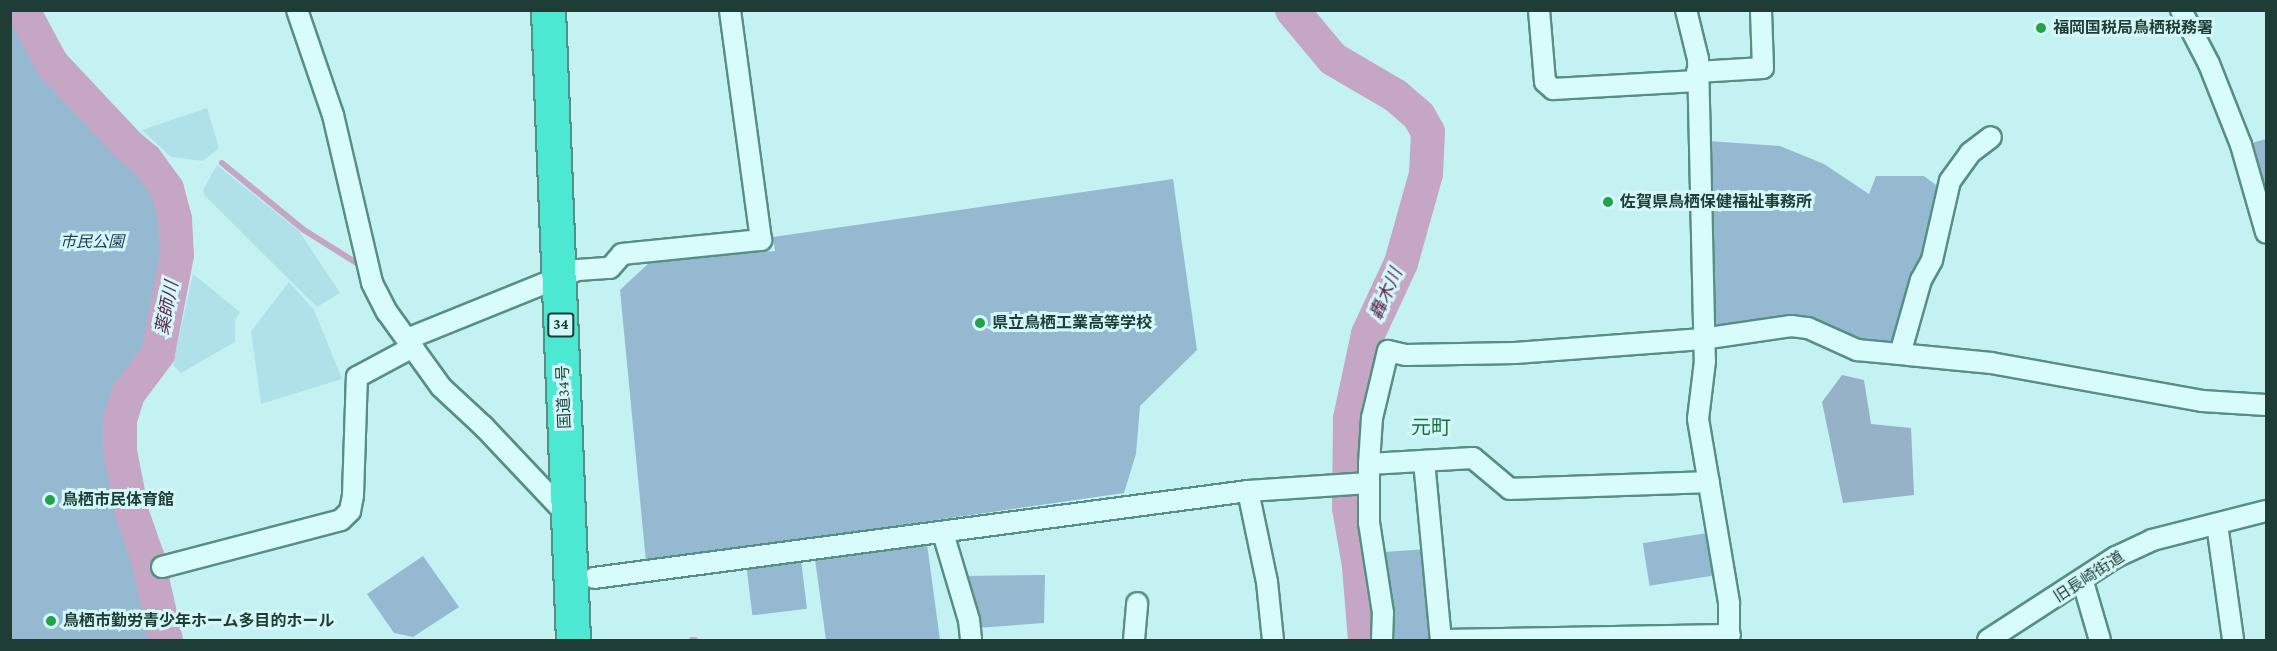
<!DOCTYPE html>
<meta charset="utf-8">
<style>
body{margin:0}
#map{position:relative;width:2277px;height:651px;overflow:hidden;background:#c4f2f2;font-family:"Crimson Pro","Noto Sans JP",serif}
div>[style]{position:absolute}
[style*='--x']{left:calc(var(--x)*1px);top:calc(var(--y)*1px);width:calc(var(--w)*1px);rotate:calc(var(--a)*1deg)}
.farmland>*{inset:0;background:#b0e1e9}
.green>*{inset:0;background:#96b9d2;transform-origin:0 0}
.cemetery>*{inset:0;background:#96b2c6}
.stream>*{height:6px;margin:-3px;padding:0 3px;transform-origin:3px;border-radius:3px;background:#c5a6c5}
.river>*{height:34px;margin:-17px;padding:0 17px;transform-origin:17px;border-radius:17px;background:#c5a6c5}
.roads{filter:drop-shadow(2px 0 #588f85) drop-shadow(-2px 0 #588f85) drop-shadow(0 2px #588f85) drop-shadow(0 -2px #588f85)}
.street>*{height:20px;margin:-10px;padding:0 10px;transform-origin:10px;border-radius:10px;background:#d8fcfb}
.highway>*{height:33px;margin:-16.5px;padding:0 16.5px;transform-origin:16.5px;border-radius:16.5px;background:#4de8d2}
.dots>*{width:16px;height:16px;translate:-50% -50%;box-sizing:border-box;border:3px solid #d4f8f9;border-radius:50%}
span{translate:-50% -50%;white-space:nowrap;text-align:center;line-height:1.15;-webkit-text-stroke:6px #d4f8f9;paint-order:stroke}
.shield-label span{padding:2px 4px;background:#d4f8f9;border:2px solid;border-radius:4px;-webkit-text-stroke-width:0}
.shield-label{font-size:15px;color:#1d3d36;font-weight:700}
.poi-label{font-size:16px;color:#1d3d36;font-weight:700}
.left{translate:0 -50%;text-align:left}
.park-label{font-size:16px;color:#223c5c;font-style:italic}
.street-label{font-size:16px;color:#1d3d36}
.water-label{font-size:18px;color:#5e2b53;font-style:italic}
.quarter-label{font-size:20px;color:#196e44}
.frame{position:absolute;inset:0;border:12px solid #1d3d36;pointer-events:none}
</style>
<div id="map">
<div class="farmland">
<div style="clip-path:polygon(207px 108px,219px 148px,203px 161px,171px 157px,142px 130px)"></div>
<div style="clip-path:polygon(217px 165px,299px 231px,340px 293px,317px 307px,205px 196px,203px 190px)"></div>
<div style="clip-path:polygon(193px 274px,240px 312px,235px 321px,235px 342px,181px 373px,173px 365px)"></div>
<div style="clip-path:polygon(289px 282px,314px 310px,342px 379px,261px 404px,251px 331px)"></div>
</div>
<div class="green">
<div style="clip-path:polygon(18px 11px,51px 73px,148px 180px,165px 204px,173px 224px,174px 251px,152px 341px,113px 398px,110px 427px,158px 640px,11px 640px,10px 12px)"></div>
<div style="clip-path:polygon(2266px 139px,2266px 181px,2264px 182px,2252px 143px)"></div>
<div style="clip-path:polygon(1708px 141px,1780px 146px,1824px 164px,1869px 194px,1876px 176px,1924px 176px,1940px 188px,1925px 258px,1893px 341px,1865px 343px,1802px 320px,1712px 331px)"></div>
<div style="clip-path:polygon(1173px 179px,1197px 350px,1140px 406px,1136px 454px,1124px 493px,646px 562px,620px 290px,651px 261px,775px 251px,773px 237px)"></div>
<div style="left:1707px;top:533px;width:43px;height:65px;rotate:81deg"></div>
<div style="clip-path:polygon(927px 544px,940px 640px,826px 640px,815px 559px)"></div>
<div style="left:1428px;top:549px;width:91px;height:48px;rotate:86deg"></div>
<div style="clip-path:polygon(423px 556px,459px 607px,413px 637px,394px 633px,367px 594px)"></div>
<div style="left:801px;top:560px;width:49px;height:55px;rotate:83deg"></div>
<div style="clip-path:polygon(1045px 575px,1044px 623px,977px 628px,963px 576px)"></div>
</div>
<div class="cemetery">
<div style="clip-path:polygon(1842px 375px,1864px 380px,1871px 424px,1911px 428px,1914px 495px,1843px 503px,1822px 402px)"></div>
</div>
<div class="stream">
<div style="--x:222;--y:163;--w:106;--a:39.3"></div>
<div style="--x:304;--y:230;--w:70;--a:32.1"></div>
<div style="--x:490;--y:420;--w:35;--a:46"></div>
<div style="--x:692;--y:640;--w:3;--a:0"></div>
</div>
<div class="river">
<div style="--x:1292;--y:10;--w:64;--a:50.1"></div>
<div style="--x:1333;--y:59;--w:73;--a:30.4"></div>
<div style="--x:1396;--y:96;--w:30;--a:41"></div>
<div style="--x:1419;--y:116;--w:18;--a:61"></div>
<div style="--x:1428;--y:132;--w:42;--a:92.7"></div>
<div style="--x:1426;--y:174;--w:92;--a:105.7"></div>
<div style="--x:1401;--y:263;--w:78;--a:114.9"></div>
<div style="--x:1368;--y:334;--w:87;--a:102"></div>
<div style="--x:1350;--y:419;--w:89;--a:90.6"></div>
<div style="--x:1349;--y:508;--w:59;--a:80.2"></div>
<div style="--x:1359;--y:566;--w:74;--a:85.4"></div>
<div style="--x:24;--y:12;--w:59;--a:61.7"></div>
<div style="--x:52;--y:64;--w:111;--a:46.8"></div>
<div style="--x:128;--y:145;--w:23;--a:40"></div>
<div style="--x:146;--y:160;--w:36;--a:54"></div>
<div style="--x:167;--y:189;--w:31;--a:75"></div>
<div style="--x:175;--y:219;--w:36;--a:87"></div>
<div style="--x:177;--y:255;--w:101;--a:100.9"></div>
<div style="--x:158;--y:354;--w:50;--a:126.9"></div>
<div style="--x:128;--y:394;--w:27;--a:107"></div>
<div style="--x:120;--y:420;--w:31;--a:90"></div>
<div style="--x:120;--y:451;--w:63;--a:79"></div>
<div style="--x:132;--y:513;--w:46;--a:70.8"></div>
<div style="--x:147;--y:556;--w:86;--a:77.3"></div>
</div>
<div class="roads">
<div class="street">
<div style="--x:297;--y:10;--w:111;--a:71.1"></div>
<div style="--x:333;--y:115;--w:172;--a:76.9"></div>
<div style="--x:372;--y:283;--w:33;--a:63"></div>
<div style="--x:387;--y:312;--w:92;--a:54.2"></div>
<div style="--x:441;--y:387;--w:59;--a:42.9"></div>
<div style="--x:484;--y:427;--w:124;--a:46.6"></div>
<div style="--x:1539;--y:10;--w:72;--a:85.2"></div>
<div style="--x:1545;--y:82;--w:11;--a:41"></div>
<div style="--x:1553;--y:89;--w:144;--a:-3.2"></div>
<div style="--x:1686;--y:10;--w:50;--a:76.2"></div>
<div style="--x:1698;--y:59;--w:302;--a:88.7"></div>
<div style="--x:1705;--y:361;--w:58;--a:96.9"></div>
<div style="--x:1698;--y:419;--w:187;--a:80.4"></div>
<div style="--x:1729;--y:603;--w:37;--a:90"></div>
<div style="--x:2181;--y:10;--w:61;--a:62.6"></div>
<div style="--x:2209;--y:64;--w:87;--a:68.4"></div>
<div style="--x:2241;--y:145;--w:91;--a:74"></div>
<div style="--x:1697;--y:72;--w:66;--a:-3.5"></div>
<div style="--x:1763;--y:68;--w:58;--a:-92"></div>
<div style="--x:407;--y:339;--w:184;--a:-22"></div>
<div style="--x:578;--y:270;--w:32;--a:-4"></div>
<div style="--x:610;--y:268;--w:18;--a:-49"></div>
<div style="--x:622;--y:254;--w:140;--a:-5.8"></div>
<div style="--x:761;--y:240;--w:232;--a:-97.7"></div>
<div style="--x:1900;--y:354;--w:77;--a:-74.2"></div>
<div style="--x:1921;--y:280;--w:23;--a:-61"></div>
<div style="--x:1932;--y:260;--w:81;--a:-77.2"></div>
<div style="--x:1950;--y:181;--w:34;--a:-54"></div>
<div style="--x:1970;--y:153;--w:26;--a:-37"></div>
<div style="--x:1424;--y:461;--w:180;--a:84.6"></div>
<div style="--x:1369;--y:464;--w:46;--a:-86.3"></div>
<div style="--x:1372;--y:418;--w:69;--a:-76.6"></div>
<div style="--x:1388;--y:351;--w:18;--a:13"></div>
<div style="--x:1406;--y:355;--w:109;--a:-1.1"></div>
<div style="--x:1515;--y:353;--w:188;--a:-4.3"></div>
<div style="--x:1702;--y:339;--w:90;--a:-8.3"></div>
<div style="--x:1791;--y:326;--w:17;--a:7"></div>
<div style="--x:1808;--y:328;--w:54;--a:24.2"></div>
<div style="--x:1857;--y:350;--w:135;--a:5.5"></div>
<div style="--x:1991;--y:363;--w:214;--a:10.2"></div>
<div style="--x:2202;--y:401;--w:64;--a:3.6"></div>
<div style="--x:1248;--y:491;--w:93;--a:78.2"></div>
<div style="--x:1267;--y:582;--w:58;--a:84.1"></div>
<div style="--x:2217;--y:524;--w:117;--a:82.1"></div>
<div style="--x:943;--y:533;--w:91;--a:73.4"></div>
<div style="--x:969;--y:620;--w:20;--a:84"></div>
<div style="--x:162;--y:567;--w:185;--a:-14.7"></div>
<div style="--x:341;--y:520;--w:13;--a:-45"></div>
<div style="--x:350;--y:511;--w:16;--a:-79"></div>
<div style="--x:353;--y:495;--w:118;--a:-88.1"></div>
<div style="--x:357;--y:377;--w:64;--a:-28.2"></div>
<div style="--x:594;--y:578;--w:660;--a:-7.58"></div>
<div style="--x:1248;--y:491;--w:121;--a:-3.8"></div>
<div style="--x:2083;--y:582;--w:60;--a:73.7"></div>
<div style="--x:1134;--y:640;--w:37;--a:-85"></div>
<div style="--x:1382;--y:640;--w:27;--a:-88"></div>
<div style="--x:1383;--y:613;--w:91;--a:-98.8"></div>
<div style="--x:1369;--y:523;--w:59;--a:-90"></div>
<div style="--x:1369;--y:464;--w:104;--a:-3.3"></div>
<div style="--x:1473;--y:458;--w:48;--a:40"></div>
<div style="--x:1510;--y:489;--w:199;--a:-2"></div>
<div style="--x:1441;--y:640;--w:289;--a:-1"></div>
<div style="--x:1988;--y:640;--w:153;--a:-33"></div>
<div style="--x:2116;--y:557;--w:40;--a:-25"></div>
<div style="--x:2152;--y:540;--w:118;--a:-14.3"></div>
</div>
<div class="highway">
<div style="--x:548;--y:10;--w:630;--a:87.73"></div>
</div>
</div>
<div class="dots">
<div style="left:2041px;top:28px;background:#22a347"></div>
<div style="left:1608px;top:202px;background:#22a347"></div>
<div style="left:980px;top:323px;background:#22a347"></div>
<div style="left:50px;top:500px;background:#22a347"></div>
<div style="left:51px;top:621px;background:#22a347"></div>
</div>
<div class="shield-label">
<span style="left:561px;top:325px">34</span>
</div>
<div class="poi-label">
<span class="left" style="left:2053px;top:28px">福岡国税局鳥栖税務署</span>
<span class="left" style="left:1620px;top:202px">佐賀県鳥栖保健福祉事務所</span>
<span class="left" style="left:992px;top:323px">県立鳥栖工業高等学校</span>
<span class="left" style="left:62px;top:500px">鳥栖市民体育館</span>
<span class="left" style="left:63px;top:621px">鳥栖市勤労青少年ホーム多目的ホール</span>
</div>
<div class="park-label">
<span style="left:92px;top:242px">市民公園</span>
</div>
<div class="street-label">
<span style="left:564px;top:397px;rotate:-92deg">国道34号</span>
<span style="left:2089px;top:577px;rotate:-33deg">旧長崎街道</span>
</div>
<div class="water-label">
<span style="left:1386px;top:294px;rotate:-66deg">轟木川</span>
<span style="left:167px;top:308px;rotate:-79deg">薬師川</span>
</div>
<div class="quarter-label">
<span style="left:1431px;top:427px">元町</span>
</div>
<div class="frame"></div>
</div>
